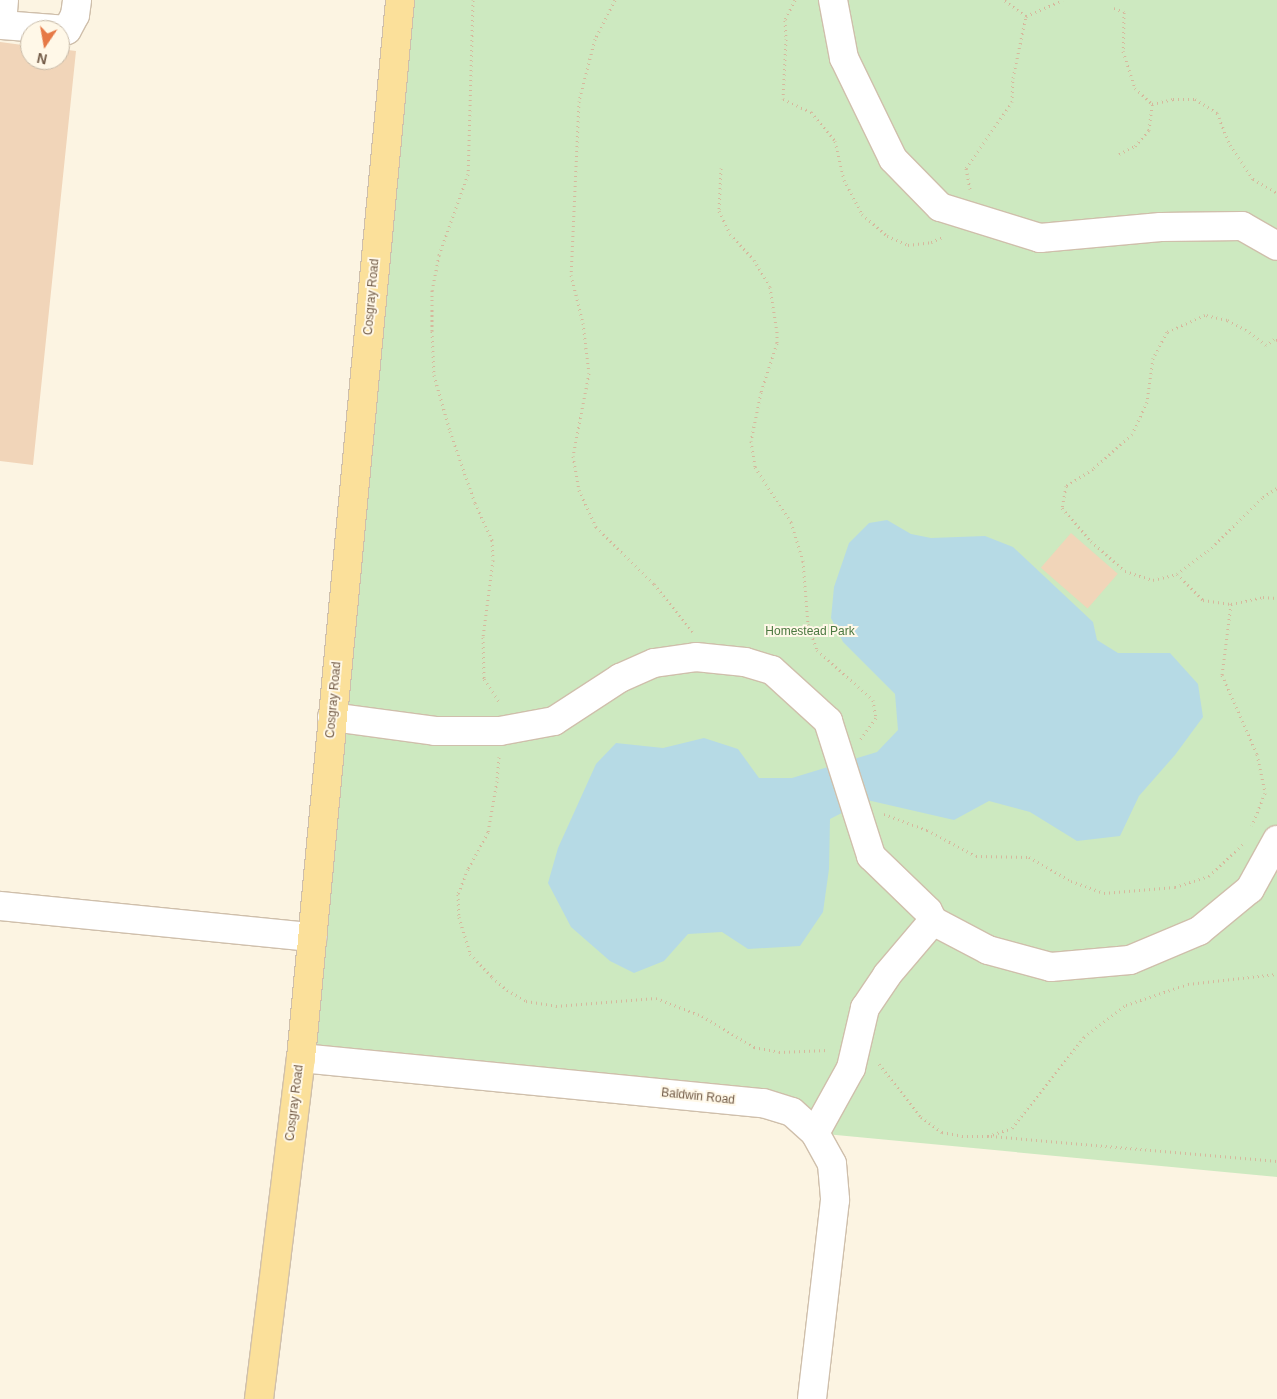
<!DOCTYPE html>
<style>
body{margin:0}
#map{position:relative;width:1277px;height:1399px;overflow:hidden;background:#fcf4e2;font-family:Arial,sans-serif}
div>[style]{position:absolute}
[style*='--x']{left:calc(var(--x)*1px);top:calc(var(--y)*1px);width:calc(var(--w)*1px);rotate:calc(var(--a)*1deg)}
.green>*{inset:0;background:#cde9c0}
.water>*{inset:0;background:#b6dae5}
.building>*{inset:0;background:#f1d5b9;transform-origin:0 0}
.path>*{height:3px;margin-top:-1.5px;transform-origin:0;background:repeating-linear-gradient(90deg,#d6b89d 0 1px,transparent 0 5px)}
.roads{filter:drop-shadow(1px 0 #cfbfab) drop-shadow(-1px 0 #cfbfab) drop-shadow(0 1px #cfbfab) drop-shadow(0 -1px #cfbfab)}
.minor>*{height:28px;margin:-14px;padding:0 14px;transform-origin:14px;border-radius:14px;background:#fff}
.major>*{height:28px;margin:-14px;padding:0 14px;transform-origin:14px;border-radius:14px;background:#fbe09a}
span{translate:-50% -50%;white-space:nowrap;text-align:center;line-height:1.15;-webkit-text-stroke:4px #fff8e8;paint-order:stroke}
.street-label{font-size:12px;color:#735c48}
.park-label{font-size:12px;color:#4c7941}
.north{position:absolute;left:20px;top:20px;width:50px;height:50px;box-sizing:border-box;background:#fff8e8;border:1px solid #c7baa8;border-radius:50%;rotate:192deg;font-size:14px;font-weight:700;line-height:20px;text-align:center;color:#735c48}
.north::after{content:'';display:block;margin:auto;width:18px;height:22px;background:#e67946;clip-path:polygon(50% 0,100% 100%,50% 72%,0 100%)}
</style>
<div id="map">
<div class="green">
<div style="clip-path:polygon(400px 0,1277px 0,1277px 1177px,815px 1133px,792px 1112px,301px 1058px)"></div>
</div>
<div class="water">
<div style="clip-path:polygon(887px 520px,911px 534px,931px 538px,985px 536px,1013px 547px,1093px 622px,1097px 640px,1118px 653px,1170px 653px,1198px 684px,1203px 717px,1175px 755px,1139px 796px,1120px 836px,1077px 841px,1030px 812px,989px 801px,954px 820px,867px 800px,830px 819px,829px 869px,823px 912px,800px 946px,748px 949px,722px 932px,688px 934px,664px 961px,634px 973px,610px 961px,571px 927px,548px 883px,558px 848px,596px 764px,616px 743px,663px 748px,704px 738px,738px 749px,759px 778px,792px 778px,877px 752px,898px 730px,895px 694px,843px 642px,831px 618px,834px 587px,849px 543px,869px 523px)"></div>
</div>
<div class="building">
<div style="clip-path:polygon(0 42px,30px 46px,30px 60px,60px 60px,60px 49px,76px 51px,33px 465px,0 461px)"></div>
<div style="left:1071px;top:533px;width:62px;height:46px;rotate:41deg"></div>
</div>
<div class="path">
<div style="--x:473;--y:0;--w:174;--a:91.6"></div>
<div style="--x:468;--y:174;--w:86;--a:109.7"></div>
<div style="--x:439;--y:255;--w:36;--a:101"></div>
<div style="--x:432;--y:290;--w:41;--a:90"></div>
<div style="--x:432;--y:331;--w:44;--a:87.4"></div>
<div style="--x:434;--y:375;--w:58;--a:74.1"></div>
<div style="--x:450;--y:431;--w:76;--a:70.9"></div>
<div style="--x:475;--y:503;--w:41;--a:65.3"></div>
<div style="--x:492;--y:540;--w:20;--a:87"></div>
<div style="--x:493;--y:560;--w:78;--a:97.4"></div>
<div style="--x:483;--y:637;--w:42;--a:88.6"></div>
<div style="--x:484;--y:679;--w:29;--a:56"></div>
<div style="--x:615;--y:0;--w:44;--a:117.1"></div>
<div style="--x:595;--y:39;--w:64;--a:104.5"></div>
<div style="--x:579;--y:101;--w:174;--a:92.6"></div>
<div style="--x:571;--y:275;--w:49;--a:76"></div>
<div style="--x:583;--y:323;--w:50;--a:83.2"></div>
<div style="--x:589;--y:373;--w:85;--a:100.9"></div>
<div style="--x:573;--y:456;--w:35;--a:80"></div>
<div style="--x:579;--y:490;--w:41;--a:65.3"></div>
<div style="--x:596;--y:527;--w:81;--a:44.5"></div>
<div style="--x:654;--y:584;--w:62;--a:50.9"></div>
<div style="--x:795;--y:0;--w:22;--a:117"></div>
<div style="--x:785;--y:20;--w:19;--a:87"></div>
<div style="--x:786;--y:39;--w:60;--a:92.9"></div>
<div style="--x:783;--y:99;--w:31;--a:25"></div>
<div style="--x:811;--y:112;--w:38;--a:50"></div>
<div style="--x:835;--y:141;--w:40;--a:77"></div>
<div style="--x:844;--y:180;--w:38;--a:62"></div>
<div style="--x:862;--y:214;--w:33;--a:41"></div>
<div style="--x:887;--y:236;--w:23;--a:23"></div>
<div style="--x:908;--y:245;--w:23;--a:-7"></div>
<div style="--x:931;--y:242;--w:13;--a:-23"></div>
<div style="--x:1114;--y:8;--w:11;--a:22"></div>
<div style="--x:1124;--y:12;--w:39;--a:91"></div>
<div style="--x:1123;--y:51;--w:39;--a:72"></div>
<div style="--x:1135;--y:88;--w:23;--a:43"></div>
<div style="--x:1026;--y:16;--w:40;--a:-23.4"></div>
<div style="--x:1119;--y:154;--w:18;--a:-27"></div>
<div style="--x:1135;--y:146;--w:21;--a:-49"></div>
<div style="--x:1149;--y:130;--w:26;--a:-83"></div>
<div style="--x:1152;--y:104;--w:22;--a:-13"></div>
<div style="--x:1173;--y:99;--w:22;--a:0"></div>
<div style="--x:1195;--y:99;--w:26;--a:32"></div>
<div style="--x:1217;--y:113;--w:35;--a:68"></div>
<div style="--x:1230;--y:145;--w:41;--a:55.9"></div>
<div style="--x:1253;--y:179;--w:28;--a:30"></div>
<div style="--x:721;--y:168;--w:43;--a:92.7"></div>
<div style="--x:719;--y:211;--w:25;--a:64"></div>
<div style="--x:730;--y:234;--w:35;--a:47"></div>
<div style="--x:754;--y:260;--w:31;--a:59"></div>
<div style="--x:770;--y:287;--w:46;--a:81.2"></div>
<div style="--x:777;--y:332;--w:11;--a:90"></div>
<div style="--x:777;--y:343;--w:52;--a:108.1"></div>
<div style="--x:761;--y:392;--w:50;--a:101.5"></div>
<div style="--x:751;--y:441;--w:26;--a:81"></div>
<div style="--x:755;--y:467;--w:66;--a:56.8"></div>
<div style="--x:791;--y:522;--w:41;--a:72.9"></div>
<div style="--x:803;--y:561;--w:63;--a:85.5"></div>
<div style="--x:808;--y:624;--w:28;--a:71"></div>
<div style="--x:817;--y:650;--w:75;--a:41.8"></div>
<div style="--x:873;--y:700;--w:18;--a:81"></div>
<div style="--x:876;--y:718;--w:26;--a:126"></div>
<div style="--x:970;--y:189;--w:21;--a:-101"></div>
<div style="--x:966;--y:168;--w:80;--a:-55.1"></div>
<div style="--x:1012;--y:102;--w:24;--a:-88"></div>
<div style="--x:1013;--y:78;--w:63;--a:-78.2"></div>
<div style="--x:1026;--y:16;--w:27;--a:-144"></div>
<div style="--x:1277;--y:340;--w:3;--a:-162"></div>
<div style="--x:1274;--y:339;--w:10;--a:143"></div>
<div style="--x:1266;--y:345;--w:25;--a:-143"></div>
<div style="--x:1246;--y:330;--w:21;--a:-152"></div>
<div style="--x:1227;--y:320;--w:23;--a:-167"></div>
<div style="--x:1205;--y:315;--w:42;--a:155.9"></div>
<div style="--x:1167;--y:332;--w:30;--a:118"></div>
<div style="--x:1153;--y:358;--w:44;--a:97.8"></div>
<div style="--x:1147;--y:402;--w:35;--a:115"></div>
<div style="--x:1132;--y:434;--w:52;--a:138.1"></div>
<div style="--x:1093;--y:469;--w:32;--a:148"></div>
<div style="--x:1066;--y:486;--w:22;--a:100"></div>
<div style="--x:1062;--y:508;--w:44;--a:48.7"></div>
<div style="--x:1091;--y:541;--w:45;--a:41.4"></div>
<div style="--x:1125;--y:571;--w:29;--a:18"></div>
<div style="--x:1153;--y:580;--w:25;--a:-14"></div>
<div style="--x:1177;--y:574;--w:39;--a:-37"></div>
<div style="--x:1208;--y:551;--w:77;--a:-44.5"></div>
<div style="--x:1263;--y:497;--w:17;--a:-33"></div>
<div style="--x:1177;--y:574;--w:37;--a:45"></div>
<div style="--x:1203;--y:600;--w:28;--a:8"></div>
<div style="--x:1231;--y:604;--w:72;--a:97.2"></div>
<div style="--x:1222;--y:675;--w:86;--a:66.1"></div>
<div style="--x:1257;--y:754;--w:40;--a:78"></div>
<div style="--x:1265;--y:793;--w:35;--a:112"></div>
<div style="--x:1231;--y:604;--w:33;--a:-12"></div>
<div style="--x:1263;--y:597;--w:14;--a:4"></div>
<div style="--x:499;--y:757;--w:24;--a:95"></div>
<div style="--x:497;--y:781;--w:52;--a:100"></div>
<div style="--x:488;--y:832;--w:42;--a:118.4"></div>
<div style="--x:468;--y:869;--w:27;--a:112"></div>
<div style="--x:458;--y:894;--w:23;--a:88"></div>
<div style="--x:459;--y:917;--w:39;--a:73"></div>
<div style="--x:470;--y:954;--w:32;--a:46"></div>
<div style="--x:492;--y:977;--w:20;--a:41"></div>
<div style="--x:507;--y:990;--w:22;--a:30"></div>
<div style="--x:526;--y:1001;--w:30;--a:9"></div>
<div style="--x:556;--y:1006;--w:100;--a:-4.6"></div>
<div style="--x:656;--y:998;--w:49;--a:21.4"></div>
<div style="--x:702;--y:1016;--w:61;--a:30.8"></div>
<div style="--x:754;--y:1047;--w:25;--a:11"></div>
<div style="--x:779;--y:1052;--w:49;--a:-2.3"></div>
<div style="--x:884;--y:814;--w:46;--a:20.4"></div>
<div style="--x:927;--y:830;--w:55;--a:28"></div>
<div style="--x:976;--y:856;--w:53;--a:1.1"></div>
<div style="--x:1029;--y:857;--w:48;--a:29.7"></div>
<div style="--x:1071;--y:881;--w:35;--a:20"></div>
<div style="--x:1104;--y:893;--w:71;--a:-4.8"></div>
<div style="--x:1175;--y:887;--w:36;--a:-18"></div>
<div style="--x:1209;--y:876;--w:47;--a:-43.3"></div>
<div style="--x:879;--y:1064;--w:68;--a:51.6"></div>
<div style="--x:921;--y:1117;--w:26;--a:36"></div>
<div style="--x:942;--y:1132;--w:20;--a:11"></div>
<div style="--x:962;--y:1136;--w:26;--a:0"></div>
<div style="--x:988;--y:1136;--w:25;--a:-18"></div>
<div style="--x:1012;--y:1128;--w:116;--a:-51.6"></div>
<div style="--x:1084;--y:1037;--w:53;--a:-37.3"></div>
<div style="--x:1126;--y:1005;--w:65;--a:-18.7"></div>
<div style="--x:1188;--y:984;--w:90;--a:-6.4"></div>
<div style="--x:991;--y:1136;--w:287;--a:5"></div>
</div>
<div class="roads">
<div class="minor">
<div style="--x:4;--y:0;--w:25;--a:95"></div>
<div style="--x:2;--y:25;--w:65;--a:4.4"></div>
<div style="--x:67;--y:30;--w:17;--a:-62"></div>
<div style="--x:75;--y:15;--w:15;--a:-82"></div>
<div style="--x:833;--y:0;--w:59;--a:79.3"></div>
<div style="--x:844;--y:58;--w:112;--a:64.1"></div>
<div style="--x:893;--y:159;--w:67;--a:45.6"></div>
<div style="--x:940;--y:207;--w:105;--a:17.2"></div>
<div style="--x:1040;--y:238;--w:121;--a:-5.2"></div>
<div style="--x:1161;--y:227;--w:81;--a:-0.7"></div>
<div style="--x:1242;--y:226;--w:40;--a:29.7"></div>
<div style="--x:332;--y:717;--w:104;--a:7.7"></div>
<div style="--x:435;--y:731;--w:65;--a:0"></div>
<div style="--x:500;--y:731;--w:55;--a:-10.5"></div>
<div style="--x:554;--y:721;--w:79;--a:-33.1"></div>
<div style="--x:620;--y:678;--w:37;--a:-24"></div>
<div style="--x:654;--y:663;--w:42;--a:-8.1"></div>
<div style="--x:696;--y:657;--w:49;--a:5.8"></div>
<div style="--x:745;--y:662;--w:28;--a:17"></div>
<div style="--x:772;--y:670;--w:76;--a:42.3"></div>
<div style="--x:828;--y:721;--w:142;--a:72.3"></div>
<div style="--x:871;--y:856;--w:79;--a:44"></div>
<div style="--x:928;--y:911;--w:11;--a:63"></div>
<div style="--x:933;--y:921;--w:62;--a:27.8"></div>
<div style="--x:988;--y:950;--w:65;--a:15.1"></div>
<div style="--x:1051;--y:967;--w:79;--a:-5.1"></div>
<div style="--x:1130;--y:960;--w:75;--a:-22.8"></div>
<div style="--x:1199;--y:931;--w:66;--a:-39.5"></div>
<div style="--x:1250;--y:889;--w:56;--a:-61.1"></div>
<div style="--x:0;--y:906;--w:314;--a:5.7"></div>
<div style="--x:301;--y:1058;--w:464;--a:5.6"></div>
<div style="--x:763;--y:1103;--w:30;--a:17"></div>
<div style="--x:792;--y:1112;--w:31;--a:42"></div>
<div style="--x:815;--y:1133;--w:35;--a:61"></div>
<div style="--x:832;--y:1164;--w:36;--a:85"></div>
<div style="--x:835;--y:1200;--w:200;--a:96.6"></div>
<div style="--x:815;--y:1133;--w:74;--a:-61"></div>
<div style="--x:851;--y:1068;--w:62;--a:-76.9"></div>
<div style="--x:865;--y:1008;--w:40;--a:-56"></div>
<div style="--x:887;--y:975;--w:71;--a:-49.6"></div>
</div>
<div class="major">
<div style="--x:259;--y:1399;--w:344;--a:-83"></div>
<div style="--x:301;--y:1058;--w:1063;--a:-84.65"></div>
</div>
</div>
<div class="street-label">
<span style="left:372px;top:297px;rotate:-85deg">Cosgray Road</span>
<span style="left:334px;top:700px;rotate:-85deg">Cosgray Road</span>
<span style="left:698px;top:1097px;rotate:6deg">Baldwin Road</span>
<span style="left:295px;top:1103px;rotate:-83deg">Cosgray Road</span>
</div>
<div class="park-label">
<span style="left:810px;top:632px">Homestead Park</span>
</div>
<div class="north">N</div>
</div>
